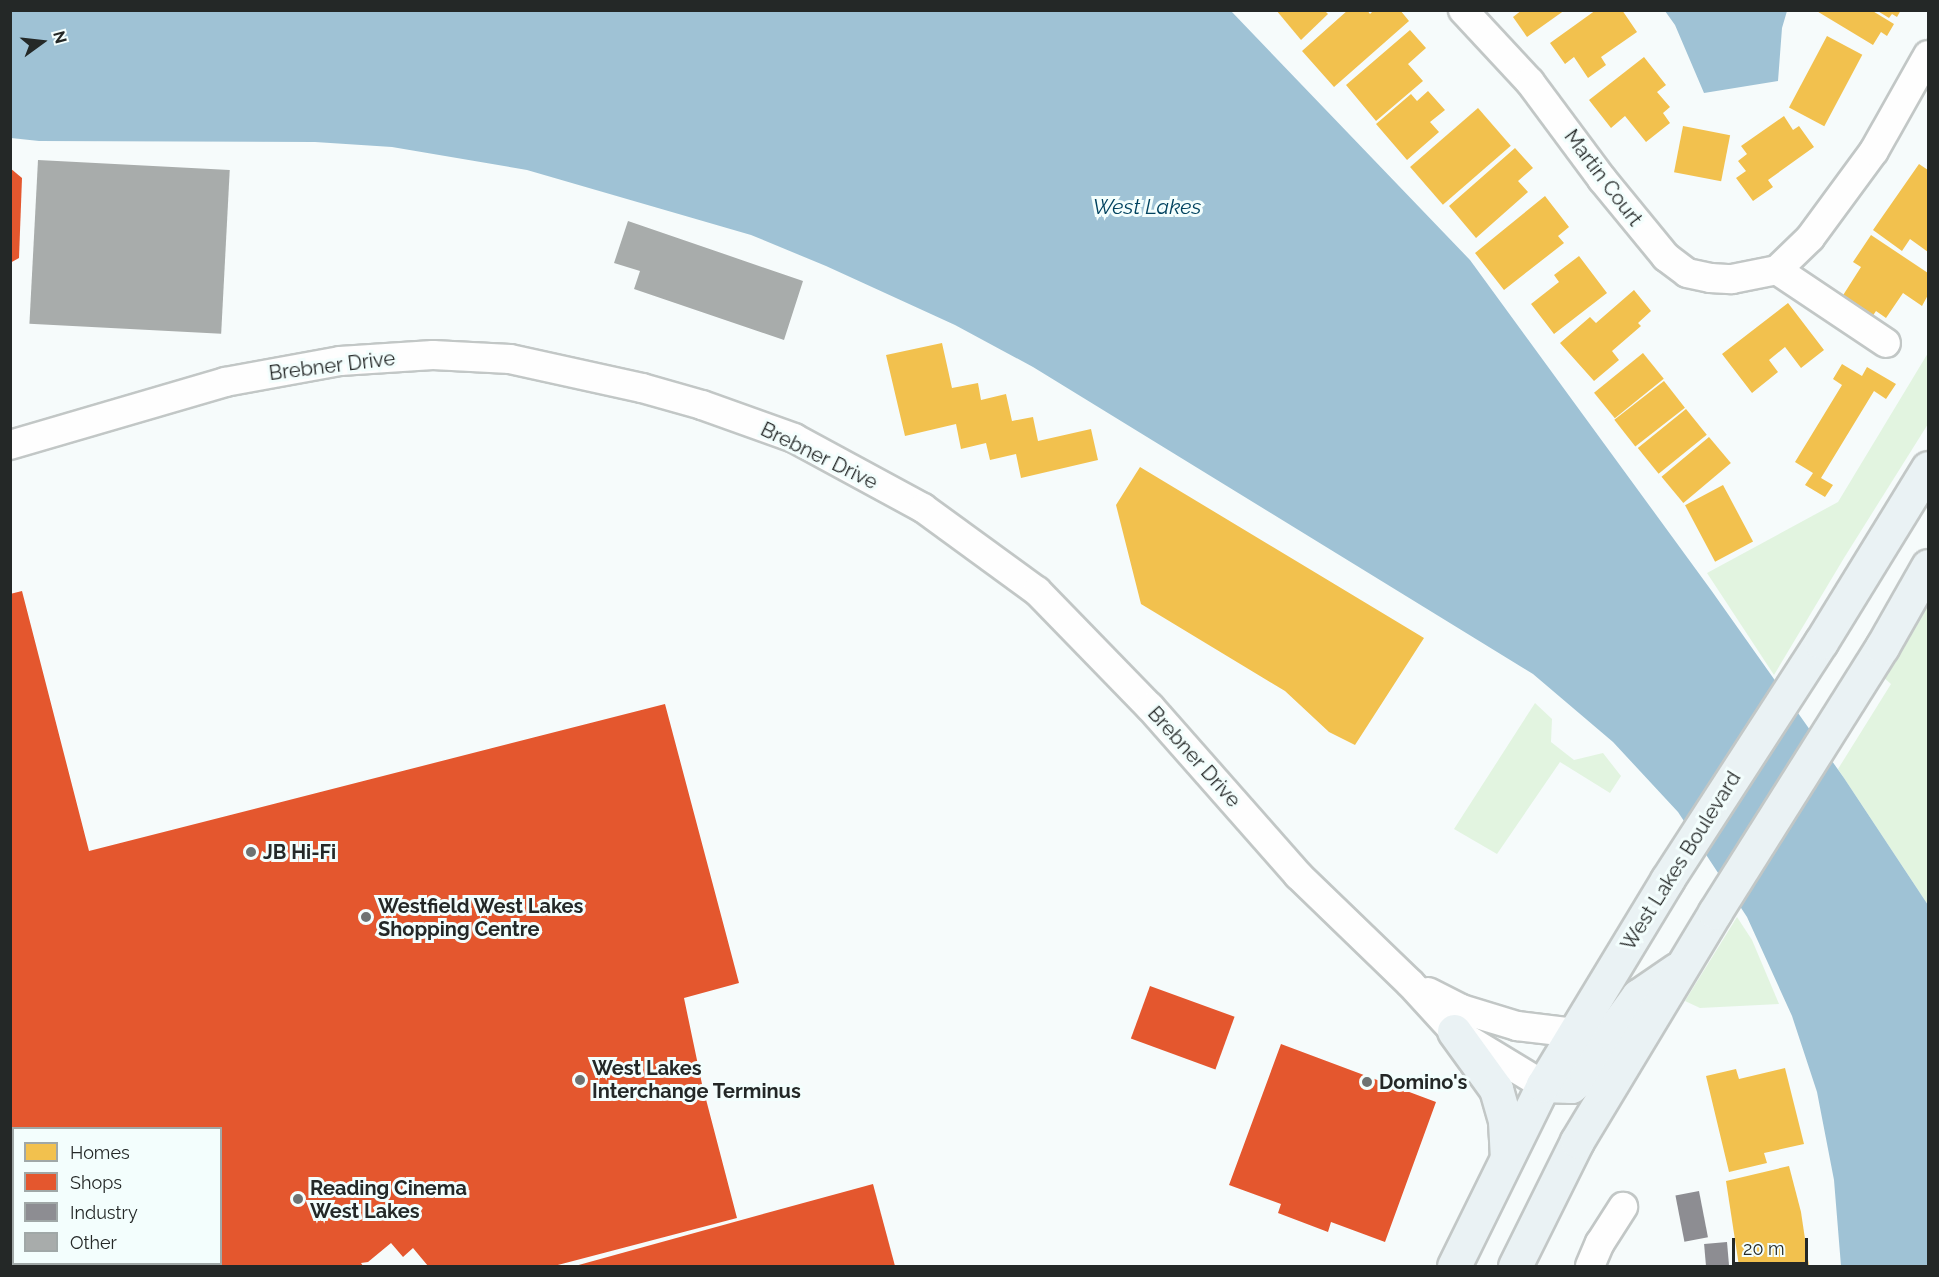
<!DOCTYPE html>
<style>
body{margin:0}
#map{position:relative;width:1939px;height:1277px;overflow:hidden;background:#f6fbfb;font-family:Raleway,sans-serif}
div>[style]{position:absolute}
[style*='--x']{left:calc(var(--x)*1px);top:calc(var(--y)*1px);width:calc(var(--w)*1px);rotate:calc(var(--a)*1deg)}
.green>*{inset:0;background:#e2f4e0}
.water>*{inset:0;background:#9fc2d5}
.homes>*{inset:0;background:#f2c14e;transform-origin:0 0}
.shops>*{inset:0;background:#e4572e;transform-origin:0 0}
.industry>*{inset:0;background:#8d8d92;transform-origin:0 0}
.building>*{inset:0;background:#a8acab;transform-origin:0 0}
.roads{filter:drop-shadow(2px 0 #c2c7c6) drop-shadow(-2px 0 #c2c7c6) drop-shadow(0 2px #c2c7c6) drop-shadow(0 -2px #c2c7c6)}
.minor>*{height:28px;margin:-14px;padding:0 14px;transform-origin:14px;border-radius:14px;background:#fefefe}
.major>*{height:33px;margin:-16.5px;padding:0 16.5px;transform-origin:16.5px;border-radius:16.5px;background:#eaf2f4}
.dots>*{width:16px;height:16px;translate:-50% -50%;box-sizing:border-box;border:3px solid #f3fefd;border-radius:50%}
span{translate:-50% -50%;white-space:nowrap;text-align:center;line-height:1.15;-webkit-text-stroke:6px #f3fefd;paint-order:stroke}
.street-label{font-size:20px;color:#242827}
.poi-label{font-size:20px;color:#242827;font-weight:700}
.left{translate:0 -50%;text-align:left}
.water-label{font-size:21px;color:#00425f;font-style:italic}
.frame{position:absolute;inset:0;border:12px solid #242827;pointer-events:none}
.legend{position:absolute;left:12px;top:1127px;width:210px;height:138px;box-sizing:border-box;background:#f3fefd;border:2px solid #a0a8a7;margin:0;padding:8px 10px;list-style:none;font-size:18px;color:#242827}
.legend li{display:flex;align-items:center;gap:12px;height:30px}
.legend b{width:30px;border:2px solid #a0a8a7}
.north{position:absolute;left:12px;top:12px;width:60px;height:60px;-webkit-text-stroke:4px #f3fefd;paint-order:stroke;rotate:75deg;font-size:16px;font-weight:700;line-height:24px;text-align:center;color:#242827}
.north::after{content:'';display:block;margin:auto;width:21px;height:27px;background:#242827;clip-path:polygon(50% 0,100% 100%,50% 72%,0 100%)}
.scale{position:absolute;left:1732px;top:1238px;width:76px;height:27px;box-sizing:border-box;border:3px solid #242827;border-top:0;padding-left:8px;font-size:18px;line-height:21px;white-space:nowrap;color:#242827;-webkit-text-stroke:4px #f3fefd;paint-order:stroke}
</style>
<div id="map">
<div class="green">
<div style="clip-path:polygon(1928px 353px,1928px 424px,1844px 558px,1774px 675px,1707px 573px,1838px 502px)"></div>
<div style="clip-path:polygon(1928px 604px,1928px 905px,1838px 769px,1891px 684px,1883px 677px)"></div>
<div style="clip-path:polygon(1535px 703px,1552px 719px,1551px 742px,1574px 760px,1603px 753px,1621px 776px,1610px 793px,1560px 762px,1497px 854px,1454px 829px)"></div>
<div style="clip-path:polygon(1737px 917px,1752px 940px,1779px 1004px,1700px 1008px,1685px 1001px)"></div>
</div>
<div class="water">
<div style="clip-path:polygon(11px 11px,1231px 11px,1470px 260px,1711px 590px,1844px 778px,1928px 905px,1928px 1266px,1841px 1266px,1834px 1180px,1817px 1092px,1792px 1016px,1747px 917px,1678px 812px,1613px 742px,1533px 674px,1033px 367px,955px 325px,826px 266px,751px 235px,527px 170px,392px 147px,315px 142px,39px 141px,11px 138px)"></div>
<div style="clip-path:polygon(1665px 11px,1787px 11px,1782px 28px,1778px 81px,1704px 93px,1675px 25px)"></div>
</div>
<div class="homes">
<div style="clip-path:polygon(1276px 10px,1324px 10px,1328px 14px,1301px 40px)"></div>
<div style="clip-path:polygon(1348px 10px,1367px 10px,1370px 14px,1374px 10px,1400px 10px,1409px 21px,1334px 87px,1302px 51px)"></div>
<div style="clip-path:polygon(1522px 10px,1565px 10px,1527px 37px,1513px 17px)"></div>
<div style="clip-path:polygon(1596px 10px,1622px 10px,1637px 32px,1601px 57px,1606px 65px,1588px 78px,1574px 57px,1565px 64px,1550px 43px)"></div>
<div style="clip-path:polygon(1815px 10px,1871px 10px,1894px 24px,1887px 36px,1881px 32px,1873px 45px)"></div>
<div style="clip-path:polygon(1876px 10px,1901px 10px,1897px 17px,1892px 14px,1889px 18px)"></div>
<div style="clip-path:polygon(1410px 30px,1426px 48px,1408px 64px,1423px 81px,1376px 121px,1346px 85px)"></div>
<div style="left:1827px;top:36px;width:40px;height:81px;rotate:28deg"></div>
<div style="clip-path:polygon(1644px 57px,1666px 85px,1657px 92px,1670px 107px,1663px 113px,1670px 123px,1646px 142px,1625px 116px,1611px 128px,1589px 100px)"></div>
<div style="clip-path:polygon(1428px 91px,1445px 110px,1430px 122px,1439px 132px,1407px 160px,1376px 124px,1411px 94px,1417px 101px)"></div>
<div style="left:1478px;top:108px;width:50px;height:90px;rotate:49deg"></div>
<div style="clip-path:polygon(1784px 116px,1793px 130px,1799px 126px,1814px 147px,1768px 180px,1773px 187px,1753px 201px,1736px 178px,1746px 171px,1738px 161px,1747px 154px,1741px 146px)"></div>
<div style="left:1683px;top:126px;width:48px;height:47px;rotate:11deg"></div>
<div style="clip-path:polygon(1515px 148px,1533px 168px,1518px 181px,1528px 192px,1476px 238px,1449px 206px)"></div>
<div style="clip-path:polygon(1919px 164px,1928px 170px,1928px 252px,1910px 239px,1902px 251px,1873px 230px)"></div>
<div style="clip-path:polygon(1545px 196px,1569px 227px,1558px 236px,1564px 243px,1504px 290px,1475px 253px)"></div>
<div style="clip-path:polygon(1871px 235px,1928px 273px,1928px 295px,1922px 306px,1903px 293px,1886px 318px,1876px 311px,1870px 320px,1840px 300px,1861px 267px,1853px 262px)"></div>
<div style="clip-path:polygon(1579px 256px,1607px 293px,1554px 334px,1531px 304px,1559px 282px,1554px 275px)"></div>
<div style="clip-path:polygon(1634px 290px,1651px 311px,1638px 323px,1641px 326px,1612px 351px,1619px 360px,1594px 381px,1560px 343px,1590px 317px,1596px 323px)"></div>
<div style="clip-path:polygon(1788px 303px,1824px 350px,1801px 368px,1785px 347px,1769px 360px,1778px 372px,1752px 393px,1722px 354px)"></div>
<div style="clip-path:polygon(942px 343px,952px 388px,978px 383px,981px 400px,1006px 394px,1012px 421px,1033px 417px,1038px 441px,1091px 429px,1098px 460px,1021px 478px,1016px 454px,990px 460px,986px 443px,961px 449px,956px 424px,905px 436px,886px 355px)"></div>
<div style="left:1643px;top:353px;width:33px;height:63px;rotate:51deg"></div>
<div style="clip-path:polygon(1842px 364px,1862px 376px,1867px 367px,1896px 384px,1886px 399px,1874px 391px,1821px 478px,1833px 485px,1825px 497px,1805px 485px,1813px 473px,1795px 462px,1842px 385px,1833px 379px)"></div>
<div style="left:1664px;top:381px;width:34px;height:63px;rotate:52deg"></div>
<div style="left:1686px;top:409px;width:33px;height:62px;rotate:51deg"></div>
<div style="left:1709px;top:437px;width:34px;height:62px;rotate:50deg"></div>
<div style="clip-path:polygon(1140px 467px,1424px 638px,1355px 745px,1329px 732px,1285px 691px,1141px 604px,1116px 505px)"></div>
<div style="left:1723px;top:485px;width:64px;height:43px;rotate:62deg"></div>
<div style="clip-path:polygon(1785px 1068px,1804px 1144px,1764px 1153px,1767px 1163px,1729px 1172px,1706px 1076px,1736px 1069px,1739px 1079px)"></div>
<div style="clip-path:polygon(1789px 1166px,1801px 1212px,1809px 1266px,1739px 1266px,1726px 1181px)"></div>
</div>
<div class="shops">
<div style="clip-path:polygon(10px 168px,22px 178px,19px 258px,10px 263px)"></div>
<div style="clip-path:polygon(evenodd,22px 591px,89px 851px,665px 704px,739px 983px,684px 998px,702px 1084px,737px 1218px,554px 1266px,428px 1266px,413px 1248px,403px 1257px,391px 1243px,368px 1262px,361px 1263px,363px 1266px,10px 1266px,10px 594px,22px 591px,14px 1128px,220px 1128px,220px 1264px,14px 1264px,14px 1128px)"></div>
<div style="left:1150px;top:986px;width:90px;height:56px;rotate:20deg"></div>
<div style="clip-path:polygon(1281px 1044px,1436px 1102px,1385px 1242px,1331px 1222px,1328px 1232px,1278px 1213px,1281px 1204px,1229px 1185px)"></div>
<div style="clip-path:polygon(873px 1184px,895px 1266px,575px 1266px,745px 1219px)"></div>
</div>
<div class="industry">
<div style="left:1699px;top:1191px;width:47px;height:24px;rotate:79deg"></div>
<div style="left:1727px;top:1242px;width:24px;height:23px;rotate:85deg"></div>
</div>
<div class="building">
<div style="left:38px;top:160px;width:192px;height:164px;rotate:3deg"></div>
<div style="clip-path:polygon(628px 221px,803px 281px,784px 340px,634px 289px,640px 271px,614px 263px)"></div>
</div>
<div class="roads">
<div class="minor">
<div style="--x:1463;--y:10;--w:98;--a:47.1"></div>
<div style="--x:1530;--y:82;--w:121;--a:53.4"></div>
<div style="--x:1602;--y:179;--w:101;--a:50.6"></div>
<div style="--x:1666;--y:257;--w:26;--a:37"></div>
<div style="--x:1687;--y:273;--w:24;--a:12"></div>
<div style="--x:1710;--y:278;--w:22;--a:3"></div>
<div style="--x:1732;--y:279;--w:46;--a:-11.3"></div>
<div style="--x:1777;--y:270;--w:46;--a:-44.1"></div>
<div style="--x:1810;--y:238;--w:108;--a:-53.7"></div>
<div style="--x:1874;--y:151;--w:110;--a:-60.6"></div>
<div style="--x:1777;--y:270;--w:131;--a:33.8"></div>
<div style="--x:10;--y:445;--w:224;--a:-16.3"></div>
<div style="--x:225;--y:382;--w:117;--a:-10.3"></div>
<div style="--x:340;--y:361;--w:93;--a:-3.7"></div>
<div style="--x:433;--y:355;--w:77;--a:3"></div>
<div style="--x:510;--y:359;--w:135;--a:12.4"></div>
<div style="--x:642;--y:388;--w:62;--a:15.8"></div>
<div style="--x:702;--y:405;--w:98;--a:19.7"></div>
<div style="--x:794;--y:438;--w:147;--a:28.5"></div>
<div style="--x:923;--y:508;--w:141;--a:36.1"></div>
<div style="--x:1037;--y:591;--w:162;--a:45.8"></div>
<div style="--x:1150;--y:707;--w:224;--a:48.6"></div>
<div style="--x:1298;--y:875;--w:156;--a:44"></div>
<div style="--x:1410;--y:983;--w:65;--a:47.5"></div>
<div style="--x:1454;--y:1031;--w:104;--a:31.2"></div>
<div style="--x:1428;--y:992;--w:37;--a:27"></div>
<div style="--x:1461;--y:1009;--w:59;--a:16.9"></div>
<div style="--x:1517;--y:1026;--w:58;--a:6.9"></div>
<div style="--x:1590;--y:1266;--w:25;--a:-67"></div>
<div style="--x:1600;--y:1243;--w:43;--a:-57.4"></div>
</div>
<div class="major">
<div style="--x:1454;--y:1031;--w:72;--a:54.1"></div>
<div style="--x:1496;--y:1089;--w:33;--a:74"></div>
<div style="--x:1505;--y:1121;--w:34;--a:87"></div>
<div style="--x:1543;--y:1085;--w:28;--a:2"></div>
<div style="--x:1571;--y:1086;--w:20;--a:-41"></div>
<div style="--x:1586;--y:1073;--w:47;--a:-58"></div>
<div style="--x:1611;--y:1033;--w:46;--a:-53.9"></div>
<div style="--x:1638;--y:996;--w:46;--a:-34.4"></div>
<div style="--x:1454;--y:1266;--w:202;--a:-63.8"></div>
<div style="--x:1543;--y:1085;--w:240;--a:-58.8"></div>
<div style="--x:1667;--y:880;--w:283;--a:-57.1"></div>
<div style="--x:1821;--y:642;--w:204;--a:-58.4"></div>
<div style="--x:1515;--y:1266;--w:140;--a:-63.6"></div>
<div style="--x:1577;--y:1141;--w:267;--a:-58.9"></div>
<div style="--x:1715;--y:912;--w:313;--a:-57.8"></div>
<div style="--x:1882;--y:647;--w:93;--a:-60.4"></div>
</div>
</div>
<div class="dots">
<div style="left:251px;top:852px;background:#6e7271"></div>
<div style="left:366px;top:917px;background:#6e7271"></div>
<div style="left:580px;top:1080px;background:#6e7271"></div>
<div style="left:1367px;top:1082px;background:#6e7271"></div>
<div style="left:298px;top:1199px;background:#6e7271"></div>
</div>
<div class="street-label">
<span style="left:1603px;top:178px;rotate:53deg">Martin Court</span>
<span style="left:332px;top:366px;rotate:-7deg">Brebner Drive</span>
<span style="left:819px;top:456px;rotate:26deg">Brebner Drive</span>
<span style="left:1194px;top:757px;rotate:48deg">Brebner Drive</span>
<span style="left:1681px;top:861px;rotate:-58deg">West Lakes Boulevard</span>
</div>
<div class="poi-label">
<span class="left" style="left:263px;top:852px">JB Hi-Fi</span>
<span class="left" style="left:378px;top:918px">Westfield West Lakes<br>Shopping Centre</span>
<span class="left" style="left:592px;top:1080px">West Lakes<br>Interchange Terminus</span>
<span class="left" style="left:1379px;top:1082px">Domino's</span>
<span class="left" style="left:310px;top:1200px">Reading Cinema<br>West Lakes</span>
</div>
<div class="water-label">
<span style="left:1147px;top:207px">West Lakes</span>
</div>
<div class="frame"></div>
<ul class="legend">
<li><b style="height:16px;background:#f2c14e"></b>Homes</li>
<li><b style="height:16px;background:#e4572e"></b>Shops</li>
<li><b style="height:16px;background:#8d8d92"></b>Industry</li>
<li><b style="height:16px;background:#a8acab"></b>Other</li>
</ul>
<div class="north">N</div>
<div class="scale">20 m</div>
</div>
